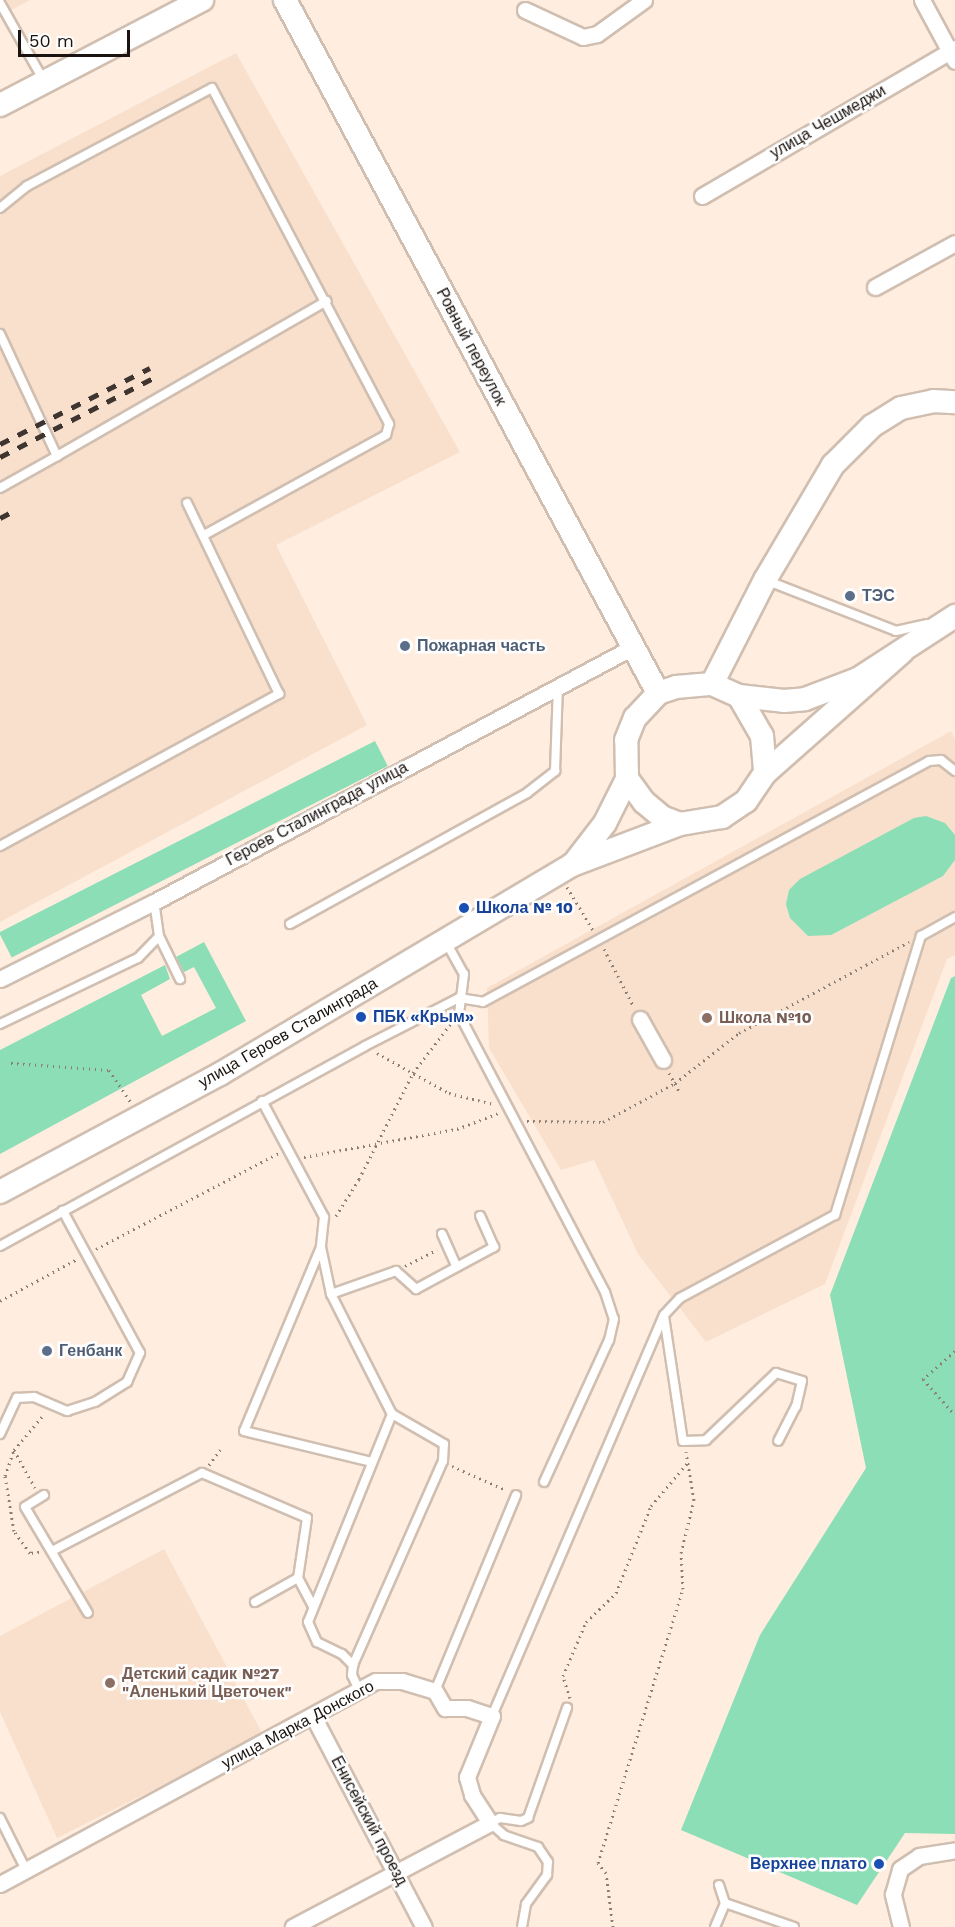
<!DOCTYPE html>
<meta charset="utf-8">
<style>
body{margin:0}
#map{position:relative;width:955px;height:1927px;overflow:hidden;background:#ffeddf;font-family:"Work Sans",sans-serif}
div>[style]{position:absolute}
[style*='--x']{left:calc(var(--x)*1px);top:calc(var(--y)*1px);width:calc(var(--w)*1px);rotate:calc(var(--a)*1deg)}
.built>*{inset:0;background:#f8e0cd}
.green>*{inset:0;background:#8bdeb5;transform-origin:0 0}
.path>*{height:3px;margin-top:-1.5px;transform-origin:0;background:repeating-linear-gradient(90deg,#8a7e75 0 1.5px,transparent 0 6px)}
.roads{filter:drop-shadow(2px 0 #d0bfb1) drop-shadow(-2px 0 #d0bfb1) drop-shadow(0 2px #d0bfb1) drop-shadow(0 -2px #d0bfb1)}
.lane>*{height:8px;margin:-4px;padding:0 4px;transform-origin:4px;border-radius:4px;background:#fff}
.street>*{height:15px;margin:-7.5px;padding:0 7.5px;transform-origin:7.5px;border-radius:7.5px;background:#fff}
.secondary>*{height:22px;margin:-11px;padding:0 11px;transform-origin:11px;border-radius:11px;background:#fff}
.rail>*{height:4.5px;margin-top:-2.25px;transform-origin:0;background:repeating-linear-gradient(90deg,#3e3530 0 10px,transparent 0 20px)}
.dots>*{width:16px;height:16px;translate:-50% -50%;box-sizing:border-box;border:3px solid #fefefe;border-radius:50%}
span{translate:-50% -50%;white-space:nowrap;text-align:center;line-height:1.15;-webkit-text-stroke:5px #fefefe;paint-order:stroke}
.street-label{font-size:16px;color:#1a130f}
.service-label{font-size:16px;color:#4e5e75;font-weight:700}
.left{translate:0 -50%;text-align:left}
.transit-label{font-size:16px;color:#164399;font-weight:700}
.right{translate:-100% -50%;text-align:right}
.education-label{font-size:16px;color:#785e54;font-weight:700}
.scale{position:absolute;left:18px;top:30px;width:112px;height:27px;box-sizing:border-box;border:3px solid #1a130f;border-top:0;padding-left:8px;font-size:18px;line-height:21px;white-space:nowrap;color:#1a130f;-webkit-text-stroke:4px #fefefe;paint-order:stroke}
</style>
<div id="map">
<div class="built">
<div style="clip-path:polygon(0 0,30px 0,0 16px)"></div>
<div style="clip-path:polygon(236px 53px,460px 452px,276px 545px,367px 725px,0 922px,0 176px)"></div>
<div style="clip-path:polygon(951px 731px,955px 739px,955px 955px,947px 959px,825px 1284px,706px 1342px,638px 1254px,594px 1160px,561px 1170px,489px 1048px,487px 988px)"></div>
<div style="clip-path:polygon(164px 1549px,263px 1735px,57px 1838px,0 1712px,0 1636px)"></div>
</div>
<div class="green">
<div style="left:375px;top:741px;width:28px;height:422px;rotate:63deg"></div>
<div style="clip-path:polygon(926px 816px,945px 823px,955px 835px,955px 860px,943px 876px,831px 935px,808px 936px,790px 918px,786px 904px,789px 890px,800px 879px,914px 818px)"></div>
<div style="clip-path:polygon(204px 942px,246px 1021px,0 1154px,0 1050px,165px 965px,170px 979px,141px 995px,162px 1036px,216px 1008px,194px 967px,184px 972px,176px 957px)"></div>
<div style="clip-path:polygon(955px 976px,955px 1834px,905px 1833px,857px 1905px,681px 1830px,760px 1635px,866px 1468px,830px 1295px,951px 978px)"></div>
</div>
<div class="path">
<div style="--x:567;--y:887;--w:50;--a:58.8"></div>
<div style="--x:604;--y:949;--w:65;--a:62.7"></div>
<div style="--x:377;--y:1053;--w:82;--a:29.1"></div>
<div style="--x:449;--y:1093;--w:45;--a:14"></div>
<div style="--x:11;--y:1063;--w:98;--a:4.1"></div>
<div style="--x:109;--y:1070;--w:40;--a:56"></div>
<div style="--x:669;--y:1073;--w:21;--a:61"></div>
<div style="--x:527;--y:1121;--w:76;--a:0.8"></div>
<div style="--x:603;--y:1122;--w:82;--a:-28.4"></div>
<div style="--x:675;--y:1083;--w:81;--a:-38"></div>
<div style="--x:739;--y:1033;--w:193;--a:-28.2"></div>
<div style="--x:304;--y:1157;--w:156;--a:-10.4"></div>
<div style="--x:457;--y:1129;--w:45;--a:-20.9"></div>
<div style="--x:336;--y:1216;--w:44;--a:-58.1"></div>
<div style="--x:359;--y:1179;--w:119;--a:-63"></div>
<div style="--x:413;--y:1073;--w:64;--a:-52.6"></div>
<div style="--x:96;--y:1249;--w:207;--a:-27.7"></div>
<div style="--x:405;--y:1266;--w:36;--a:-27"></div>
<div style="--x:0;--y:1301;--w:88;--a:-28.6"></div>
<div style="--x:955;--y:1351;--w:43;--a:138.8"></div>
<div style="--x:923;--y:1379;--w:48;--a:48.4"></div>
<div style="--x:14;--y:1450;--w:43;--a:61.1"></div>
<div style="--x:209;--y:1465;--w:19;--a:-54"></div>
<div style="--x:452;--y:1466;--w:59;--a:24"></div>
<div style="--x:39;--y:1552;--w:9;--a:174"></div>
<div style="--x:30;--y:1553;--w:27;--a:-126"></div>
<div style="--x:14;--y:1531;--w:56;--a:-99.3"></div>
<div style="--x:5;--y:1476;--w:28;--a:-71"></div>
<div style="--x:14;--y:1450;--w:48;--a:-50"></div>
<div style="--x:570;--y:1698;--w:23;--a:-108"></div>
<div style="--x:563;--y:1676;--w:59;--a:-66.9"></div>
<div style="--x:586;--y:1622;--w:42;--a:-44"></div>
<div style="--x:616;--y:1593;--w:94;--a:-68.1"></div>
<div style="--x:651;--y:1506;--w:59;--a:-49.8"></div>
<div style="--x:613;--y:1927;--w:54;--a:-97.4"></div>
<div style="--x:606;--y:1873;--w:13;--a:-129"></div>
<div style="--x:598;--y:1863;--w:287;--a:-72.8"></div>
<div style="--x:683;--y:1589;--w:36;--a:-93"></div>
<div style="--x:681;--y:1553;--w:55;--a:-76.2"></div>
<div style="--x:694;--y:1500;--w:49;--a:-99.5"></div>
</div>
<div class="roads">
<div class="lane">
<div style="--x:0;--y:3;--w:90;--a:60.6"></div>
<div style="--x:0;--y:208;--w:35;--a:-39"></div>
<div style="--x:27;--y:186;--w:209;--a:-27.9"></div>
<div style="--x:212;--y:88;--w:380;--a:62.2"></div>
<div style="--x:389;--y:424;--w:11;--a:105"></div>
<div style="--x:386;--y:435;--w:208;--a:151.2"></div>
<div style="--x:0;--y:334;--w:135;--a:65"></div>
<div style="--x:57;--y:456;--w:311;--a:-29.9"></div>
<div style="--x:0;--y:488;--w:65;--a:-29.3"></div>
<div style="--x:768;--y:581;--w:137;--a:21.3"></div>
<div style="--x:896;--y:631;--w:31;--a:-13"></div>
<div style="--x:0;--y:846;--w:318;--a:-28.6"></div>
<div style="--x:279;--y:694;--w:212;--a:-115.7"></div>
<div style="--x:290;--y:924;--w:271;--a:-28.9"></div>
<div style="--x:527;--y:793;--w:36;--a:-38"></div>
<div style="--x:555;--y:771;--w:85;--a:-88"></div>
<div style="--x:159;--y:936;--w:48;--a:64"></div>
<div style="--x:446;--y:942;--w:37;--a:61"></div>
<div style="--x:464;--y:974;--w:40;--a:97.1"></div>
<div style="--x:459;--y:1014;--w:314;--a:62.3"></div>
<div style="--x:605;--y:1292;--w:28;--a:72"></div>
<div style="--x:614;--y:1319;--w:22;--a:103"></div>
<div style="--x:609;--y:1340;--w:156;--a:114.6"></div>
<div style="--x:0;--y:1024;--w:153;--a:-25.6"></div>
<div style="--x:138;--y:958;--w:30;--a:-46"></div>
<div style="--x:159;--y:936;--w:34;--a:-98"></div>
<div style="--x:262;--y:1101;--w:132;--a:61.9"></div>
<div style="--x:324;--y:1217;--w:30;--a:96"></div>
<div style="--x:321;--y:1247;--w:48;--a:78"></div>
<div style="--x:331;--y:1294;--w:135;--a:63.1"></div>
<div style="--x:392;--y:1414;--w:224;--a:112"></div>
<div style="--x:308;--y:1622;--w:22;--a:66"></div>
<div style="--x:317;--y:1642;--w:28;--a:26"></div>
<div style="--x:342;--y:1654;--w:16;--a:45"></div>
<div style="--x:353;--y:1665;--w:10;--a:96"></div>
<div style="--x:352;--y:1675;--w:17;--a:65"></div>
<div style="--x:442;--y:1234;--w:36;--a:66"></div>
<div style="--x:0;--y:1246;--w:416;--a:-28.7"></div>
<div style="--x:365;--y:1046;--w:106;--a:-27.1"></div>
<div style="--x:459;--y:998;--w:24;--a:9"></div>
<div style="--x:483;--y:1002;--w:507;--a:-28.38"></div>
<div style="--x:929;--y:761;--w:12;--a:-5"></div>
<div style="--x:941;--y:760;--w:18;--a:38"></div>
<div style="--x:321;--y:1247;--w:199;--a:112.7"></div>
<div style="--x:244;--y:1431;--w:132;--a:13.6"></div>
<div style="--x:331;--y:1294;--w:69;--a:-19.5"></div>
<div style="--x:396;--y:1271;--w:27;--a:42"></div>
<div style="--x:416;--y:1289;--w:89;--a:-28.3"></div>
<div style="--x:494;--y:1247;--w:34;--a:-114"></div>
<div style="--x:664;--y:1316;--w:126;--a:81.4"></div>
<div style="--x:683;--y:1441;--w:23;--a:-2"></div>
<div style="--x:706;--y:1440;--w:97;--a:-43.7"></div>
<div style="--x:776;--y:1373;--w:27;--a:17"></div>
<div style="--x:802;--y:1381;--w:26;--a:103"></div>
<div style="--x:796;--y:1406;--w:39;--a:117"></div>
<div style="--x:0;--y:1434;--w:40;--a:-65"></div>
<div style="--x:17;--y:1398;--w:17;--a:-3"></div>
<div style="--x:34;--y:1397;--w:36;--a:23"></div>
<div style="--x:67;--y:1411;--w:29;--a:-18"></div>
<div style="--x:95;--y:1402;--w:38;--a:-32"></div>
<div style="--x:127;--y:1382;--w:32;--a:-66"></div>
<div style="--x:140;--y:1353;--w:162;--a:-118.5"></div>
<div style="--x:44;--y:1495;--w:22;--a:148"></div>
<div style="--x:25;--y:1507;--w:123;--a:59.3"></div>
<div style="--x:52;--y:1551;--w:169;--a:-27.5"></div>
<div style="--x:202;--y:1473;--w:114;--a:23.2"></div>
<div style="--x:307;--y:1518;--w:61;--a:98.5"></div>
<div style="--x:255;--y:1602;--w:49;--a:-29.2"></div>
<div style="--x:298;--y:1578;--w:32;--a:62"></div>
<div style="--x:353;--y:1665;--w:223;--a:-66.2"></div>
<div style="--x:443;--y:1461;--w:17;--a:-87"></div>
<div style="--x:444;--y:1444;--w:60;--a:-150"></div>
<div style="--x:435;--y:1691;--w:212;--a:-67.5"></div>
<div style="--x:492;--y:1716;--w:436;--a:-66.8"></div>
<div style="--x:664;--y:1315;--w:23;--a:-47"></div>
<div style="--x:680;--y:1298;--w:176;--a:-28.2"></div>
<div style="--x:835;--y:1215;--w:292;--a:-72.9"></div>
<div style="--x:921;--y:936;--w:39;--a:-29"></div>
<div style="--x:0;--y:1818;--w:58;--a:63.4"></div>
<div style="--x:719;--y:1885;--w:19;--a:72"></div>
<div style="--x:522;--y:1927;--w:23;--a:-80"></div>
<div style="--x:526;--y:1904;--w:36;--a:-54"></div>
<div style="--x:547;--y:1875;--w:13;--a:-86"></div>
<div style="--x:548;--y:1862;--w:18;--a:-124"></div>
<div style="--x:538;--y:1847;--w:36;--a:-161"></div>
<div style="--x:504;--y:1835;--w:18;--a:-139"></div>
<div style="--x:490;--y:1823;--w:11;--a:-27"></div>
<div style="--x:500;--y:1818;--w:21;--a:8"></div>
<div style="--x:521;--y:1821;--w:8;--a:-23"></div>
<div style="--x:528;--y:1818;--w:117;--a:-70.5"></div>
<div style="--x:715;--y:1927;--w:26;--a:-67"></div>
<div style="--x:725;--y:1903;--w:73;--a:19.2"></div>
</div>
<div class="street">
<div style="--x:922;--y:0;--w:69;--a:61.6"></div>
<div style="--x:525;--y:10;--w:64;--a:25"></div>
<div style="--x:583;--y:37;--w:14;--a:-12"></div>
<div style="--x:597;--y:34;--w:58;--a:-35.9"></div>
<div style="--x:702;--y:196;--w:293;--a:-30.3"></div>
<div style="--x:875;--y:287;--w:91;--a:-28.8"></div>
<div style="--x:0;--y:979;--w:172;--a:-26.6"></div>
<div style="--x:154;--y:902;--w:543;--a:-28.03"></div>
<div style="--x:640;--y:1019;--w:47;--a:60.7"></div>
<div style="--x:313;--y:1716;--w:238;--a:62.3"></div>
<div style="--x:0;--y:1884;--w:427;--a:-28.4"></div>
<div style="--x:376;--y:1681;--w:26;--a:0"></div>
<div style="--x:402;--y:1681;--w:34;--a:17"></div>
<div style="--x:435;--y:1691;--w:20;--a:60"></div>
<div style="--x:445;--y:1708;--w:22;--a:0"></div>
<div style="--x:467;--y:1708;--w:26;--a:18"></div>
<div style="--x:492;--y:1716;--w:66;--a:112.3"></div>
<div style="--x:467;--y:1777;--w:19;--a:74"></div>
<div style="--x:472;--y:1795;--w:33;--a:57"></div>
<div style="--x:490;--y:1823;--w:223;--a:152.2"></div>
<div style="--x:901;--y:1927;--w:34;--a:-104"></div>
<div style="--x:893;--y:1894;--w:26;--a:-74"></div>
<div style="--x:900;--y:1869;--w:23;--a:-34"></div>
<div style="--x:919;--y:1856;--w:36;--a:-9"></div>
</div>
<div class="secondary">
<div style="--x:285;--y:0;--w:787;--a:61.71"></div>
<div style="--x:0;--y:105;--w:228;--a:-27.5"></div>
<div style="--x:902;--y:652;--w:183;--a:138.5"></div>
<div style="--x:765;--y:773;--w:34;--a:124"></div>
<div style="--x:746;--y:801;--w:29;--a:146"></div>
<div style="--x:722;--y:817;--w:43;--a:170.5"></div>
<div style="--x:680;--y:824;--w:19;--a:-159"></div>
<div style="--x:662;--y:817;--w:23;--a:-140"></div>
<div style="--x:644;--y:802;--w:29;--a:-126"></div>
<div style="--x:627;--y:779;--w:39;--a:-91"></div>
<div style="--x:626;--y:740;--w:24;--a:-68"></div>
<div style="--x:635;--y:718;--w:34;--a:-47"></div>
<div style="--x:658;--y:693;--w:19;--a:-18"></div>
<div style="--x:676;--y:687;--w:36;--a:-5"></div>
<div style="--x:712;--y:684;--w:30;--a:24"></div>
<div style="--x:739;--y:696;--w:45;--a:6.3"></div>
<div style="--x:784;--y:701;--w:21;--a:-5"></div>
<div style="--x:805;--y:699;--w:57;--a:-20.7"></div>
<div style="--x:858;--y:679;--w:116;--a:-33"></div>
<div style="--x:712;--y:684;--w:117;--a:-63"></div>
<div style="--x:765;--y:580;--w:134;--a:-59.4"></div>
<div style="--x:833;--y:465;--w:55;--a:-45"></div>
<div style="--x:872;--y:426;--w:34;--a:-32"></div>
<div style="--x:901;--y:408;--w:33;--a:-12"></div>
<div style="--x:933;--y:401;--w:22;--a:3"></div>
<div style="--x:739;--y:696;--w:46;--a:60.1"></div>
<div style="--x:762;--y:736;--w:37;--a:85"></div>
<div style="--x:575;--y:862;--w:49;--a:-52.4"></div>
<div style="--x:605;--y:823;--w:49;--a:-63.4"></div>
<div style="--x:0;--y:1192;--w:250;--a:-28.2"></div>
<div style="--x:220;--y:1074;--w:409;--a:-30.7"></div>
<div style="--x:572;--y:865;--w:116;--a:-20.8"></div>
</div>
</div>
<div class="rail">
<div style="--x:0;--y:444;--w:168;--a:-26.9"></div>
<div style="--x:0;--y:457;--w:174;--a:-27.3"></div>
<div style="--x:0;--y:518;--w:15;--a:-28"></div>
</div>
<div class="dots">
<div style="left:850px;top:596px;background:#5c6f8a"></div>
<div style="left:405px;top:646px;background:#5c6f8a"></div>
<div style="left:464px;top:908px;background:#1a4fb4"></div>
<div style="left:361px;top:1017px;background:#1a4fb4"></div>
<div style="left:707px;top:1018px;background:#8d6e63"></div>
<div style="left:47px;top:1351px;background:#5c6f8a"></div>
<div style="left:110px;top:1683px;background:#8d6e63"></div>
<div style="left:879px;top:1864px;background:#1a4fb4"></div>
</div>
<div class="street-label">
<span style="left:828px;top:122px;rotate:-30deg">улица Чешмеджи</span>
<span style="left:471px;top:347px;rotate:62deg">Ровный переулок</span>
<span style="left:317px;top:814px;rotate:-28deg">Героев Сталинграда улица</span>
<span style="left:288px;top:1033px;rotate:-30deg">улица Героев Сталинграда</span>
<span style="left:298px;top:1725px;rotate:-28deg">улица Марка Донского</span>
<span style="left:369px;top:1821px;rotate:62deg">Енисейский проезд</span>
</div>
<div class="service-label">
<span class="left" style="left:862px;top:596px">ТЭС</span>
<span class="left" style="left:417px;top:646px">Пожарная часть</span>
<span class="left" style="left:59px;top:1351px">Генбанк</span>
</div>
<div class="transit-label">
<span class="left" style="left:476px;top:908px">Школа № 10</span>
<span class="left" style="left:373px;top:1017px">ПБК «Крым»</span>
<span class="right" style="left:867px;top:1864px">Верхнее плато</span>
</div>
<div class="education-label">
<span class="left" style="left:719px;top:1018px">Школа №10</span>
<span class="left" style="left:122px;top:1683px">Детский садик №27<br>"Аленький Цветочек"</span>
</div>
<div class="scale">50 m</div>
</div>
